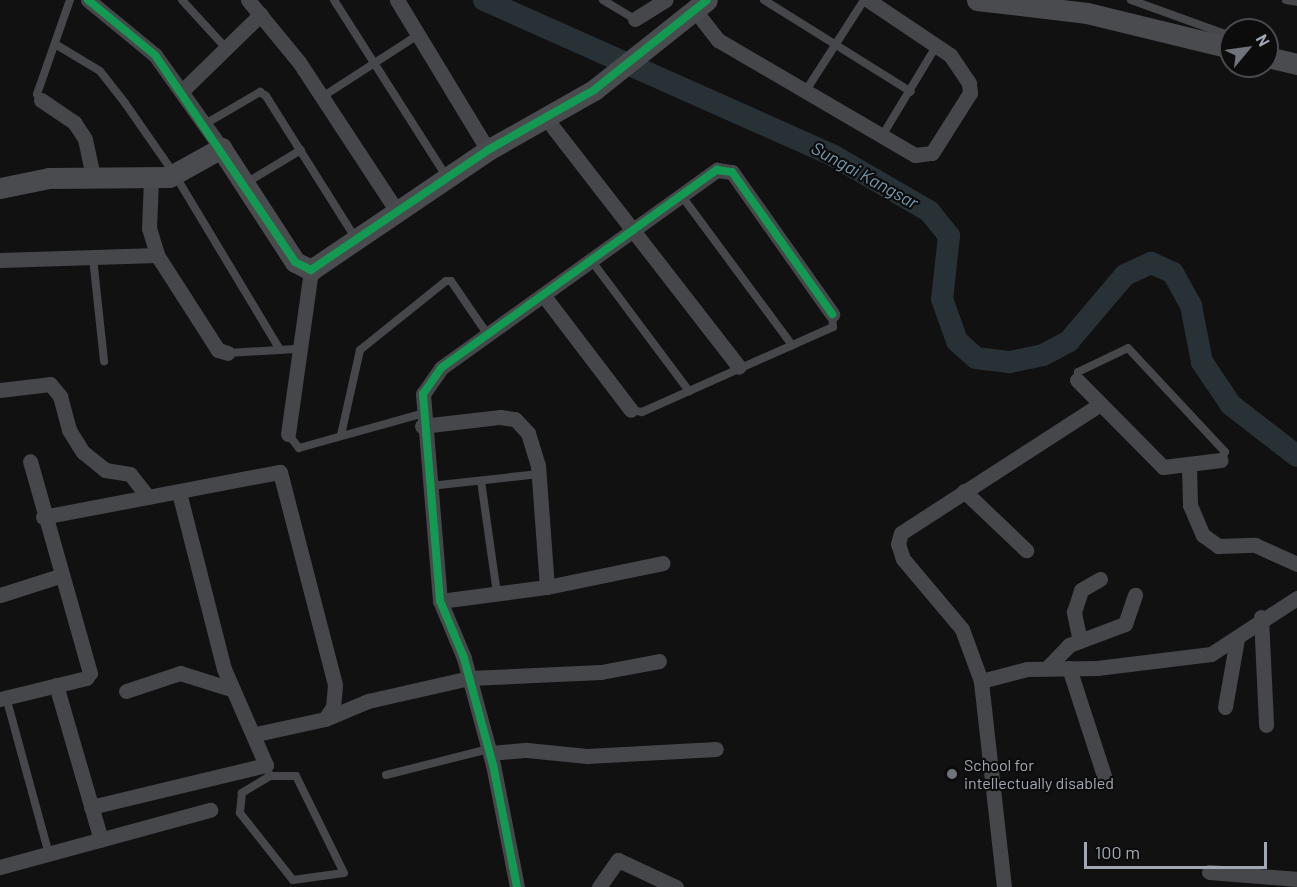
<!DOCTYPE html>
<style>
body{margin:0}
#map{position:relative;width:1297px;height:887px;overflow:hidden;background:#111112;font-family:Barlow,sans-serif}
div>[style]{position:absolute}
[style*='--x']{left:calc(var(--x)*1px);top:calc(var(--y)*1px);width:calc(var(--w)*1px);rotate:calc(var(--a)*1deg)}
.river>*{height:22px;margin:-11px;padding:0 11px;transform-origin:11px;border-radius:11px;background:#283136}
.lane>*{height:8px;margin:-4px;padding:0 4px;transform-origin:4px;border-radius:4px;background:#46474a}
.street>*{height:15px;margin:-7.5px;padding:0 7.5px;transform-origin:7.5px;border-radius:7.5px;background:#46474a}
.secondary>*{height:21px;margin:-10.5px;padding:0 10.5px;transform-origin:10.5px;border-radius:10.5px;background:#4a4b4e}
.cycleway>*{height:8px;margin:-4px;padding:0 4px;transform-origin:4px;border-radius:4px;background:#139951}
.dots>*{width:16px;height:16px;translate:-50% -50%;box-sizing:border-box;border:3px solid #0c0c0d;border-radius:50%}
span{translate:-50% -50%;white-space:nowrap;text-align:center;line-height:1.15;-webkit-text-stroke:4.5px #0c0c0d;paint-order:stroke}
.poi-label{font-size:16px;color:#a2a8b3}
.left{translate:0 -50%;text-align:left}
.water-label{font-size:18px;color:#7997ae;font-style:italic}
.north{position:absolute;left:1219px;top:18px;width:60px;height:60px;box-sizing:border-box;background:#0c0c0d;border:2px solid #484a4f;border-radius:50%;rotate:61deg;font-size:16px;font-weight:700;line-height:24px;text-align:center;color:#a2a8b3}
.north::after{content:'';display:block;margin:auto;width:21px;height:27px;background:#6f737b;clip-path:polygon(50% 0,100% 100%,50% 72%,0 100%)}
.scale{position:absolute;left:1084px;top:842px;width:183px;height:27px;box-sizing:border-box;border:3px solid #a2a8b3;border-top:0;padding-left:8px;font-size:18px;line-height:21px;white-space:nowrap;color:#a2a8b3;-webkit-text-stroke:4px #0c0c0d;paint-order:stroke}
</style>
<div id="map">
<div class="river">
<div style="--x:484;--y:0;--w:383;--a:24"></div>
<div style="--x:834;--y:156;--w:110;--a:30.1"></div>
<div style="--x:929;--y:211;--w:32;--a:51"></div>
<div style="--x:949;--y:236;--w:63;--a:96.3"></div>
<div style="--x:942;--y:299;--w:45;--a:70.3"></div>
<div style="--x:957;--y:341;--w:25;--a:42"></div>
<div style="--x:976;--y:358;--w:34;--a:7"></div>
<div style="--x:1010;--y:362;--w:34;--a:-12"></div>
<div style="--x:1043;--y:355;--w:30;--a:-28"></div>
<div style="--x:1069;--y:341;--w:87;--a:-49.7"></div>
<div style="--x:1125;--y:275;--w:29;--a:-25"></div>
<div style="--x:1151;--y:263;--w:24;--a:24"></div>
<div style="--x:1173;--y:273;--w:38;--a:61"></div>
<div style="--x:1191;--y:306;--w:57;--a:78.9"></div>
<div style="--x:1202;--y:362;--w:52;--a:56"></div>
<div style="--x:1231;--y:405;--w:83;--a:37.7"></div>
</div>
<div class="lane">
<div style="--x:182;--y:0;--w:65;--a:47.5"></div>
<div style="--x:334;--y:0;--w:209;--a:57.5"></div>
<div style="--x:603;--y:0;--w:37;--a:31"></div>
<div style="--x:764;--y:0;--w:173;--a:32"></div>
<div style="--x:1131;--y:0;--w:106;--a:19.8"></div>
<div style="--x:1286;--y:0;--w:11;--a:10"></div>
<div style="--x:55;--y:44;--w:52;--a:31"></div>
<div style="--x:100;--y:71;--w:41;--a:52"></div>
<div style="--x:125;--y:103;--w:88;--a:55.2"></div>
<div style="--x:175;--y:175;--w:204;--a:59"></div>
<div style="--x:805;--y:92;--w:109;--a:-57.3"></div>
<div style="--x:322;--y:97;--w:114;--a:-32.9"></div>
<div style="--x:41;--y:100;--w:7;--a:-124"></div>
<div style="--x:37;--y:94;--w:100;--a:-70.7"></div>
<div style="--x:205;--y:124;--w:64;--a:-30.2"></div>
<div style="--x:260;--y:92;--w:7;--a:34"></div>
<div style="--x:266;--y:96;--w:169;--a:57.8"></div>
<div style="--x:882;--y:136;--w:106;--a:-58.9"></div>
<div style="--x:246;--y:183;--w:64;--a:-31"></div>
<div style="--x:681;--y:195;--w:187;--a:53.5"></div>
<div style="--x:93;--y:258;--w:104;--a:83.9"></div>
<div style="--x:591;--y:260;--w:164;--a:53.2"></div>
<div style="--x:228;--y:353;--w:68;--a:-3.4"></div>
<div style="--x:1077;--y:380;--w:8;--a:-83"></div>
<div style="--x:1078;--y:372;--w:55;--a:-25.6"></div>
<div style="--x:1128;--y:348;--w:142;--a:47"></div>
<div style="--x:1225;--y:452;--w:9;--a:117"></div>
<div style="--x:631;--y:410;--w:11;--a:10"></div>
<div style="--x:642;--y:412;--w:209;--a:-24"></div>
<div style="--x:833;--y:327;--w:13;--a:-94"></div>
<div style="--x:288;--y:434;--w:18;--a:52"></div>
<div style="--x:299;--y:448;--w:127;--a:-15.6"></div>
<div style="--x:341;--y:435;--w:87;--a:-77.4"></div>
<div style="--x:360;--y:350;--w:110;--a:-38.7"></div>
<div style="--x:446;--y:281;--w:5;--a:0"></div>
<div style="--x:451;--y:281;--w:65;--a:55.6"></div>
<div style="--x:481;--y:481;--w:113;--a:81.9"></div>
<div style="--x:430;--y:486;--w:110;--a:-6.3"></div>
<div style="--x:6;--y:697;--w:163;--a:74.7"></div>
<div style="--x:266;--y:765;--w:12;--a:70"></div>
<div style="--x:270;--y:776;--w:33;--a:149"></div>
<div style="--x:242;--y:793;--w:20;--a:96"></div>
<div style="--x:240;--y:813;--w:85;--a:51.7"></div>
<div style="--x:293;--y:880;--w:51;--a:-7.8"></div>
<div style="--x:344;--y:873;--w:108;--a:-116.3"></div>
<div style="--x:296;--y:776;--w:26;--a:180"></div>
<div style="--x:386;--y:775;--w:106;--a:-14.2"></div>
</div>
<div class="street">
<div style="--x:88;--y:0;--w:87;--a:39.4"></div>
<div style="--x:155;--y:55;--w:114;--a:54.6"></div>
<div style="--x:248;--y:0;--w:80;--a:50.6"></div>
<div style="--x:299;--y:62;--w:178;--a:56.7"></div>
<div style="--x:397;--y:0;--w:175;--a:58.8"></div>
<div style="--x:693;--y:8;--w:41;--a:52"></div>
<div style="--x:718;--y:40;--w:228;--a:30.3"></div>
<div style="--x:915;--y:155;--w:17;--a:-7"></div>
<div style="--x:932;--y:153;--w:71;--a:-57.7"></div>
<div style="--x:970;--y:93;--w:10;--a:-96"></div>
<div style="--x:969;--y:83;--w:34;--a:-124"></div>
<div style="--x:950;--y:55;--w:99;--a:-146.1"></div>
<div style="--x:635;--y:19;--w:36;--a:-32"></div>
<div style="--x:182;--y:91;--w:110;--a:-44.3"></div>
<div style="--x:41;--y:100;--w:40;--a:34"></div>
<div style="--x:74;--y:122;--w:20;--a:57"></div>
<div style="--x:85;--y:139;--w:40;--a:78"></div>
<div style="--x:545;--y:117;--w:316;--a:52.2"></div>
<div style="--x:151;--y:179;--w:49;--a:92.3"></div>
<div style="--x:149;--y:228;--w:28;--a:73"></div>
<div style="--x:157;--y:255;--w:113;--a:57.3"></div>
<div style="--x:218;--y:350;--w:10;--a:17"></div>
<div style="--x:0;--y:260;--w:157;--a:-1.8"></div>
<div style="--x:544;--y:296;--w:143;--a:52.7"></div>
<div style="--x:1077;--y:380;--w:122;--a:45.3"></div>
<div style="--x:1163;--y:467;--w:58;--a:-6.9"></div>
<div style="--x:0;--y:390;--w:50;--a:-6.8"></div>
<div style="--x:50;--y:384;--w:16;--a:50"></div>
<div style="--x:60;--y:396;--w:35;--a:75"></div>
<div style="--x:69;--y:430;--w:26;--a:58"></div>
<div style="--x:83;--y:452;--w:28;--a:39"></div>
<div style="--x:105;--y:470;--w:25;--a:9"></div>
<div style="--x:130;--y:474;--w:29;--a:52"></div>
<div style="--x:422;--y:426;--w:79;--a:-6.6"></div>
<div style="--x:500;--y:417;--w:15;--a:8"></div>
<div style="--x:515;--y:419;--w:19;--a:47"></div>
<div style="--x:528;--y:433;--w:34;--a:73"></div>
<div style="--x:538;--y:465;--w:122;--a:85.8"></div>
<div style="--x:288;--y:434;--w:166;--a:-82"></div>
<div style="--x:1189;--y:465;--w:40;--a:88.6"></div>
<div style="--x:1190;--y:505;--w:33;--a:67"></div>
<div style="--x:1203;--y:535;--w:19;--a:36"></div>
<div style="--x:1218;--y:546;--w:37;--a:-2"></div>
<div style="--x:1255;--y:545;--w:46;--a:24.3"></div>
<div style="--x:964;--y:491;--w:86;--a:43.6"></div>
<div style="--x:43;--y:517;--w:241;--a:-10.8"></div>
<div style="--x:280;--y:472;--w:220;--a:75.5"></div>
<div style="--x:335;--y:685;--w:22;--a:95"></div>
<div style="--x:333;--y:707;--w:14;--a:124"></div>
<div style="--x:325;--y:719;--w:71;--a:167.7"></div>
<div style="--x:0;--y:595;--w:63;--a:-17.6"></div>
<div style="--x:440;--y:601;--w:108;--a:-7.5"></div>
<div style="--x:547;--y:587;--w:118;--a:-11.7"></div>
<div style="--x:1261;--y:617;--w:108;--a:87.3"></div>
<div style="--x:1080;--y:641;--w:30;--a:-102"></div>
<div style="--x:1074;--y:612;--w:23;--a:-72"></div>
<div style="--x:1081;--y:590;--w:22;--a:-30"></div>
<div style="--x:1047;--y:668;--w:32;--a:-46"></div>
<div style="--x:1069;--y:645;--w:60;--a:-20.6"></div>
<div style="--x:1125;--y:624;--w:31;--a:-71"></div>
<div style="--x:1069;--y:668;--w:120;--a:72"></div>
<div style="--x:981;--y:681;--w:48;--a:-14.6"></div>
<div style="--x:1027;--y:669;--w:70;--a:-0.8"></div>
<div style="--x:1097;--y:668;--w:115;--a:-7"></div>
<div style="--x:1211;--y:654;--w:103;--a:-33.1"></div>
<div style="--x:56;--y:685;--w:161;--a:73.8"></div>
<div style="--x:126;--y:691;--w:57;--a:-18.4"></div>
<div style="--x:180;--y:673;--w:53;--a:17.4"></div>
<div style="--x:0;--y:699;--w:89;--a:-13.7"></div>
<div style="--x:86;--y:678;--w:6;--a:-51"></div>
<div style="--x:90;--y:673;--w:220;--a:-105.8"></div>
<div style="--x:1225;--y:707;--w:69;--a:-80"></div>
<div style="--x:325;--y:719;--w:47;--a:-22.7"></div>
<div style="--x:368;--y:701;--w:104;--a:-12.8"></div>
<div style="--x:469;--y:678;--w:132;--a:-2.6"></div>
<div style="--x:601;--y:672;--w:59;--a:-10.7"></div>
<div style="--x:490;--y:753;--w:37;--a:-5"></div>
<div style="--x:527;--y:750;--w:60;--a:5.7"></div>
<div style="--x:587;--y:756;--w:129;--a:-3.1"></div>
<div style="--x:91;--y:807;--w:180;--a:-13.5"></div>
<div style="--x:266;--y:765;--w:105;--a:-113.6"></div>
<div style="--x:224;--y:669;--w:183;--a:-104.3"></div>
<div style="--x:0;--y:867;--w:218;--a:-15.2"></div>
<div style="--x:1209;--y:872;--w:88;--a:4.5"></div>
<div style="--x:517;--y:887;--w:124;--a:-101.1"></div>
<div style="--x:493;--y:765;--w:111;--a:-105.2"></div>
<div style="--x:464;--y:658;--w:62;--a:-112.8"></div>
<div style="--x:440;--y:601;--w:208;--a:-94.7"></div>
<div style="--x:423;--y:394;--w:32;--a:-55"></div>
<div style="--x:441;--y:368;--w:340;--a:-35.7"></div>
<div style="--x:717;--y:170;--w:15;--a:8"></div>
<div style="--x:732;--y:172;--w:174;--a:54.8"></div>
<div style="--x:599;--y:887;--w:33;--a:-55"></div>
<div style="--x:618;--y:860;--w:64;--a:25"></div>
<div style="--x:1004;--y:887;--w:207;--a:-96.4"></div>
<div style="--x:981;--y:681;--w:55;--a:-110.1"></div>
<div style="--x:962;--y:629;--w:92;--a:-130.1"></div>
<div style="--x:903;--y:559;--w:16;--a:-108"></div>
<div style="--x:898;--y:544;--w:11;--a:-75"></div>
<div style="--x:901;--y:533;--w:236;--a:-32.9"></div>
</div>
<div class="secondary">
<div style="--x:977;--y:0;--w:111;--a:6.7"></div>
<div style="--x:1087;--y:13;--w:148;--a:13.7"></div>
<div style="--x:1267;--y:57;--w:31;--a:13"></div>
<div style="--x:0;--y:188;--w:50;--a:-11.5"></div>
<div style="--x:49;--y:178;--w:120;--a:-0.5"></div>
<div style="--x:169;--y:177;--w:60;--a:-29.1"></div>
<div style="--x:221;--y:148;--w:136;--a:57"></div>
<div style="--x:295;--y:262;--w:18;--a:27"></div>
<div style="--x:311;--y:270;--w:214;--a:-34.1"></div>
<div style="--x:488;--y:150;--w:122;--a:-29.5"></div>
<div style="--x:594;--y:90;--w:144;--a:-38.5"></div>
</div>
<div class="cycleway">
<div style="--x:88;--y:0;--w:87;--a:39.4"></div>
<div style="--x:155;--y:55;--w:250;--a:55.9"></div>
<div style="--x:295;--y:262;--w:18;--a:27"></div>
<div style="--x:311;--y:270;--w:214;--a:-34.1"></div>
<div style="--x:488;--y:150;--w:122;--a:-29.5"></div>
<div style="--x:594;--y:90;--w:144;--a:-38.5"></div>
<div style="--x:517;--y:887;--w:124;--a:-101.1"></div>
<div style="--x:493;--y:765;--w:111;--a:-105.2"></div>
<div style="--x:464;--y:658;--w:62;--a:-112.8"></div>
<div style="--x:440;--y:601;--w:208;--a:-94.7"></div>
<div style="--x:423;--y:394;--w:32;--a:-55"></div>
<div style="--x:441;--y:368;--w:340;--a:-35.7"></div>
<div style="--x:717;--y:170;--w:15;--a:8"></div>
<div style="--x:732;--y:172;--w:174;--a:54.8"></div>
</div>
<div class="dots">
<div style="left:952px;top:774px;background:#6f737b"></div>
</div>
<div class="poi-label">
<span class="left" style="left:964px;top:774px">School for<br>intellectually disabled</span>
</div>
<div class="water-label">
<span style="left:865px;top:175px;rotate:29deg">Sungai Kangsar</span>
</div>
<div class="north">N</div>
<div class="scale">100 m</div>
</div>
